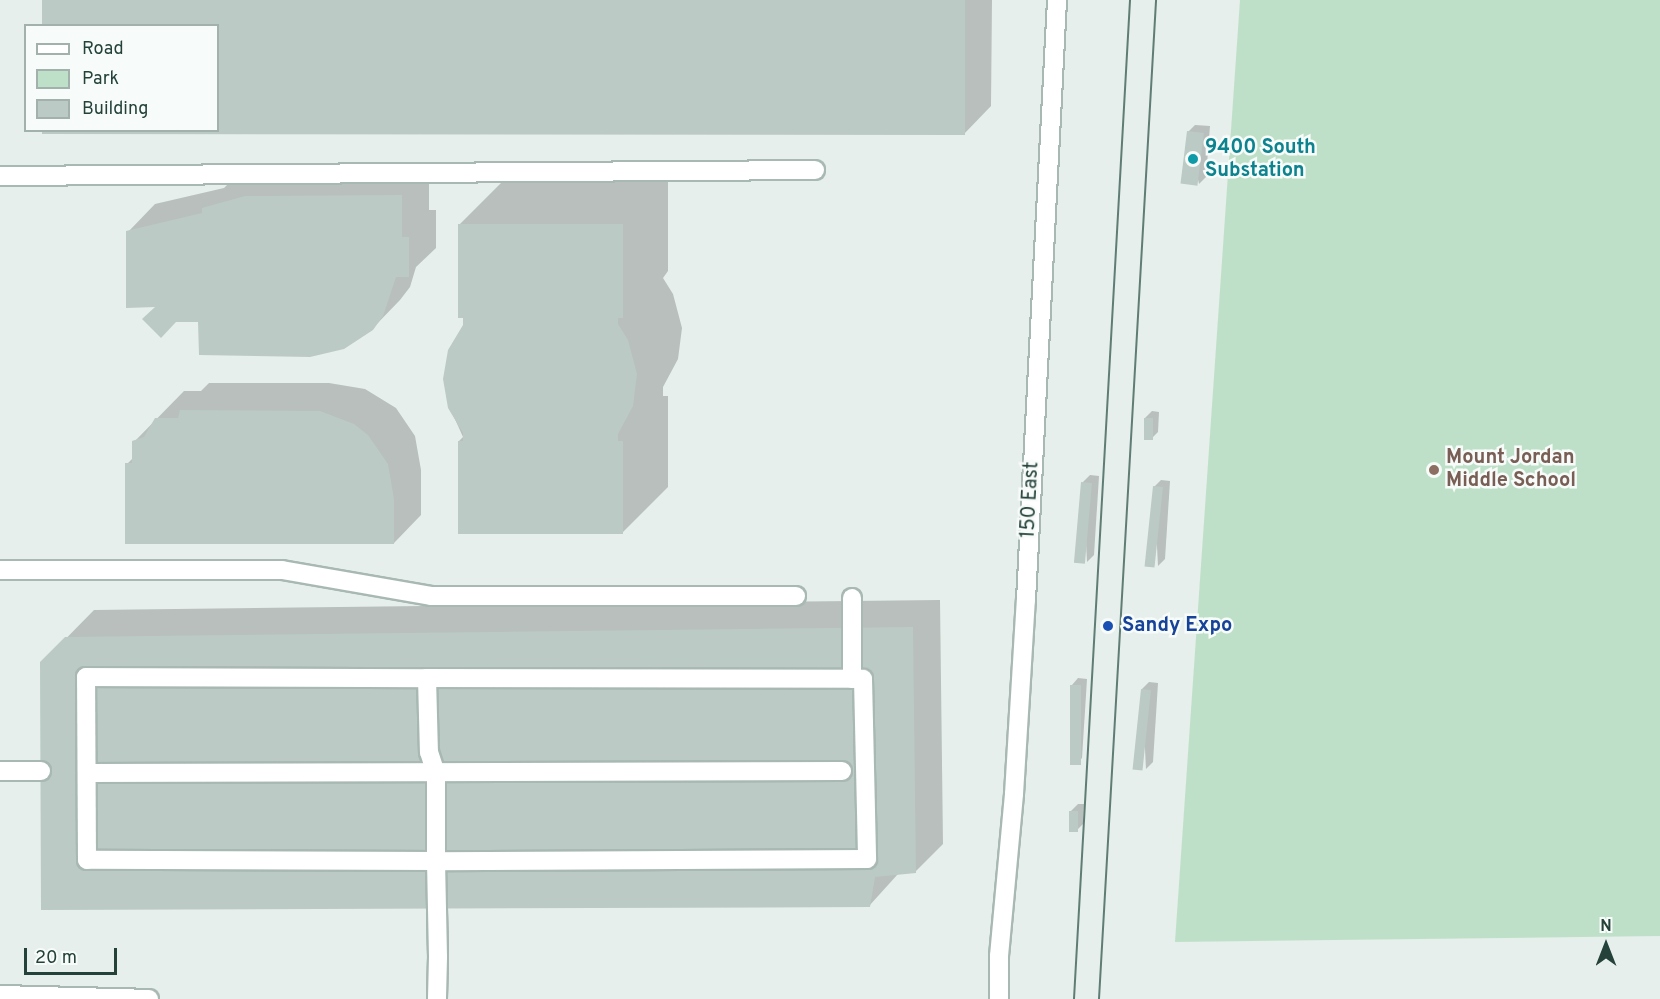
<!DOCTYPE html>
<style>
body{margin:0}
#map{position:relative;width:1660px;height:999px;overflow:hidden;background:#e6efeb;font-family:Overpass,sans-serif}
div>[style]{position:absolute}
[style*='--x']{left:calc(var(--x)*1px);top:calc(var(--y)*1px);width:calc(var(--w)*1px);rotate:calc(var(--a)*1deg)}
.green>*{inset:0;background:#bfe0c8}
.shadow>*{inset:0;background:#0003}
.building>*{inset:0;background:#bbcac4;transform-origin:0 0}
.roads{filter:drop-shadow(2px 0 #a8b8b2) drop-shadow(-2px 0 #a8b8b2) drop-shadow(0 2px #a8b8b2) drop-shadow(0 -2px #a8b8b2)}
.minor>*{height:18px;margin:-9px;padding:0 9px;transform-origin:9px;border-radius:9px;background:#fff}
.tram>*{height:1.5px;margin:-0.75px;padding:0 0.75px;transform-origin:0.75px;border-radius:0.75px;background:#5f7d75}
.dots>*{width:16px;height:16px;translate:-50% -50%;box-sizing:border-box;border:3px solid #f7fbf9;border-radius:50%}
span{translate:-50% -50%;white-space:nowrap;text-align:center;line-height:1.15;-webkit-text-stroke:5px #f7fbf9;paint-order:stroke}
.culture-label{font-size:20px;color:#0d838f;font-weight:700}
.left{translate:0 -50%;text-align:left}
.education-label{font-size:20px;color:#785e54;font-weight:700}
.street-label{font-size:20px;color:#24423a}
.transit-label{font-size:20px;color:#164399;font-weight:700}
.legend{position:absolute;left:24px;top:24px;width:195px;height:108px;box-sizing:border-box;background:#f7fbf9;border:2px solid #a3b1ad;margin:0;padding:8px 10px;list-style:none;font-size:18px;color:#24423a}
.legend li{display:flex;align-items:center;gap:12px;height:30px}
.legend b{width:30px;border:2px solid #a3b1ad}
.north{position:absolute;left:1576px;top:915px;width:60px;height:60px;-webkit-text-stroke:4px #f7fbf9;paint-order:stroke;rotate:0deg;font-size:16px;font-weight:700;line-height:24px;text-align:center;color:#24423a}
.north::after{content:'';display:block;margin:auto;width:21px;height:27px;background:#24423a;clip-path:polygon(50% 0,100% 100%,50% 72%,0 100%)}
.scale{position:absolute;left:24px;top:948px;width:93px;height:27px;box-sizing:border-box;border:3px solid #24423a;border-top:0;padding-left:8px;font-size:18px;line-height:21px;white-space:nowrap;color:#24423a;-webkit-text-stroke:4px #f7fbf9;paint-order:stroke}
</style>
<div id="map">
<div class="green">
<div style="clip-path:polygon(1240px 0,1660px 0,1660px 936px,1175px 942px)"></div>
</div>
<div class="shadow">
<div style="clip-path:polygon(43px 0,992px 0,991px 106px,964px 134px,218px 130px,218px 26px)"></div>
<div style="clip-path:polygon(1195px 125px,1210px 126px,1206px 177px,1199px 184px,1188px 132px)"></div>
<div style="clip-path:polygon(429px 168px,429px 210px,436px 210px,436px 248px,416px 267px,410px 287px,400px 300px,372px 329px,200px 321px,158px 306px,128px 232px,155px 204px,224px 188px,231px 181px)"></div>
<div style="clip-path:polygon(505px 179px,668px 179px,668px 271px,663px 278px,673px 294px,682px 328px,678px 359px,663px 387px,663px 396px,668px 396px,668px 487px,622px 533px,459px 441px,463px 437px,450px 408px,464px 325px,459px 225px)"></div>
<div style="clip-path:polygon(209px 383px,329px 383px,365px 389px,396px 408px,415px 436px,421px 470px,421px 515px,394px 543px,127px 464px,134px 457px,134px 442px,184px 391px,201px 391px)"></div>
<div style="clip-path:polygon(1152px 411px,1159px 412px,1158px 432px,1151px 439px,1145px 418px)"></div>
<div style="clip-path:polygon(1090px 475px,1099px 476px,1094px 555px,1087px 562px,1083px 482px)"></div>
<div style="clip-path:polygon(1161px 480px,1170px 481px,1165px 559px,1158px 566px,1154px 487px)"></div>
<div style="clip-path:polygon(940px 600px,943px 844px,915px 872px,898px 874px,869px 906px,42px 663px,94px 610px)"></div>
<div style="clip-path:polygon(1078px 678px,1087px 679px,1082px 758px,1075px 765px,1072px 685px)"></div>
<div style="clip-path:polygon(1149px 682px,1158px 683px,1153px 762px,1146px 769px,1142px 689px)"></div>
<div style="clip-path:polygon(1078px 804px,1084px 804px,1083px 824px,1076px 831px,1071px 811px)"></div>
</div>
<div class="building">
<div style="clip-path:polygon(42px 0,965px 0,965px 135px,42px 134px,42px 130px,218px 130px,218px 26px,42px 26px)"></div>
<div style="left:1187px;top:131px;width:17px;height:53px;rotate:7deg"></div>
<div style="clip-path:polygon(402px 195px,402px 237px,409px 237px,409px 277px,396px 277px,383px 316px,373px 330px,344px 349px,310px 357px,199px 355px,198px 322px,176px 322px,161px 338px,142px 319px,155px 307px,126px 308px,126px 231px,202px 213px,202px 208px,245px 196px)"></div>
<div style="clip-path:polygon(458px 224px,623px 224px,623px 318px,618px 318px,618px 324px,628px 340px,637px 374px,633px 406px,618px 434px,618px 441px,623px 441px,623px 534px,458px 534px,458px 441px,463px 441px,463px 433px,448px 408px,443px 379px,448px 350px,463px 325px,463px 318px,458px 318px)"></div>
<div style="clip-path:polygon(180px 410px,320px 411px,354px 424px,368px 435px,388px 464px,394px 499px,394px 544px,125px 544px,125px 463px,132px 463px,132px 441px,144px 437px,155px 418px,178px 418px)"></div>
<div style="left:1144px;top:418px;width:9px;height:22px"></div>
<div style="left:1081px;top:482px;width:11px;height:81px;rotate:5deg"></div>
<div style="left:1153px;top:486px;width:10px;height:81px;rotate:6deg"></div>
<div style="clip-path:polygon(913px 627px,916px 873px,875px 877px,870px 907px,41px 910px,40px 662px,65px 637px)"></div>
<div style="left:1070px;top:685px;width:11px;height:80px"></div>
<div style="left:1141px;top:689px;width:10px;height:81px;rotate:6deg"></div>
<div style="left:1069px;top:811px;width:9px;height:21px"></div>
</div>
<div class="roads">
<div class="minor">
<div style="--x:0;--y:176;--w:815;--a:-0.42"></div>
<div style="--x:0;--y:570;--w:282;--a:0"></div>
<div style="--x:282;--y:570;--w:151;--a:9.9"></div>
<div style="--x:431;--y:596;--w:365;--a:0"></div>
<div style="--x:852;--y:598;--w:81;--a:90"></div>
<div style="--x:427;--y:678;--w:436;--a:0.1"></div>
<div style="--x:863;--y:679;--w:180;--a:88.7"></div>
<div style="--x:867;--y:859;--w:431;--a:179.7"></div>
<div style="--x:436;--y:861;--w:349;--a:-179.8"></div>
<div style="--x:87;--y:860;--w:183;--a:-90.3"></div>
<div style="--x:86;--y:677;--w:341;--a:0.2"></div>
<div style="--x:427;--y:678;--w:74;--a:88.5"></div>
<div style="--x:429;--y:752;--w:23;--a:72"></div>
<div style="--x:436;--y:774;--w:87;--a:90"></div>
<div style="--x:436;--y:861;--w:96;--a:88.8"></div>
<div style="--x:438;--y:957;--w:42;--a:91.4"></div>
<div style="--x:0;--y:771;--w:41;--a:0"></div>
<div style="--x:87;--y:773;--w:755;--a:-0.15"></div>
<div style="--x:0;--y:995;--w:149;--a:1.5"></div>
<div style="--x:999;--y:999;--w:43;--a:-90"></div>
<div style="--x:999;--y:956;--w:163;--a:-84.7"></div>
<div style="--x:1014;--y:794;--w:194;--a:-86.5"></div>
<div style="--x:1026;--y:600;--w:601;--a:-87.04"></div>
</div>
</div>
<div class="tram">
<div style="--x:1074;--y:999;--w:1001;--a:-86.79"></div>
<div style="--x:1099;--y:999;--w:1001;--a:-86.73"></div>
</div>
<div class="dots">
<div style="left:1193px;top:159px;background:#0f9aa8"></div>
<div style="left:1434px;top:470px;background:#8d6e63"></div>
<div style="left:1108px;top:626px;background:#1a4fb4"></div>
</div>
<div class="culture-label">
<span class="left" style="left:1205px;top:160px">9400 South<br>Substation</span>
</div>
<div class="education-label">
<span class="left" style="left:1446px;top:470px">Mount Jordan<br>Middle School</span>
</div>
<div class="street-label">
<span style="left:1031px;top:500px;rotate:-87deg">150 East</span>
</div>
<div class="transit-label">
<span class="left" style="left:1122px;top:626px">Sandy Expo</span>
</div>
<ul class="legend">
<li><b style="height:8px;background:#fff"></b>Road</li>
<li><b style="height:16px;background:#bfe0c8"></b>Park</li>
<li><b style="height:16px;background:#bbcac4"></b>Building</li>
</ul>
<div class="north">N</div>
<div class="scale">20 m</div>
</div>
